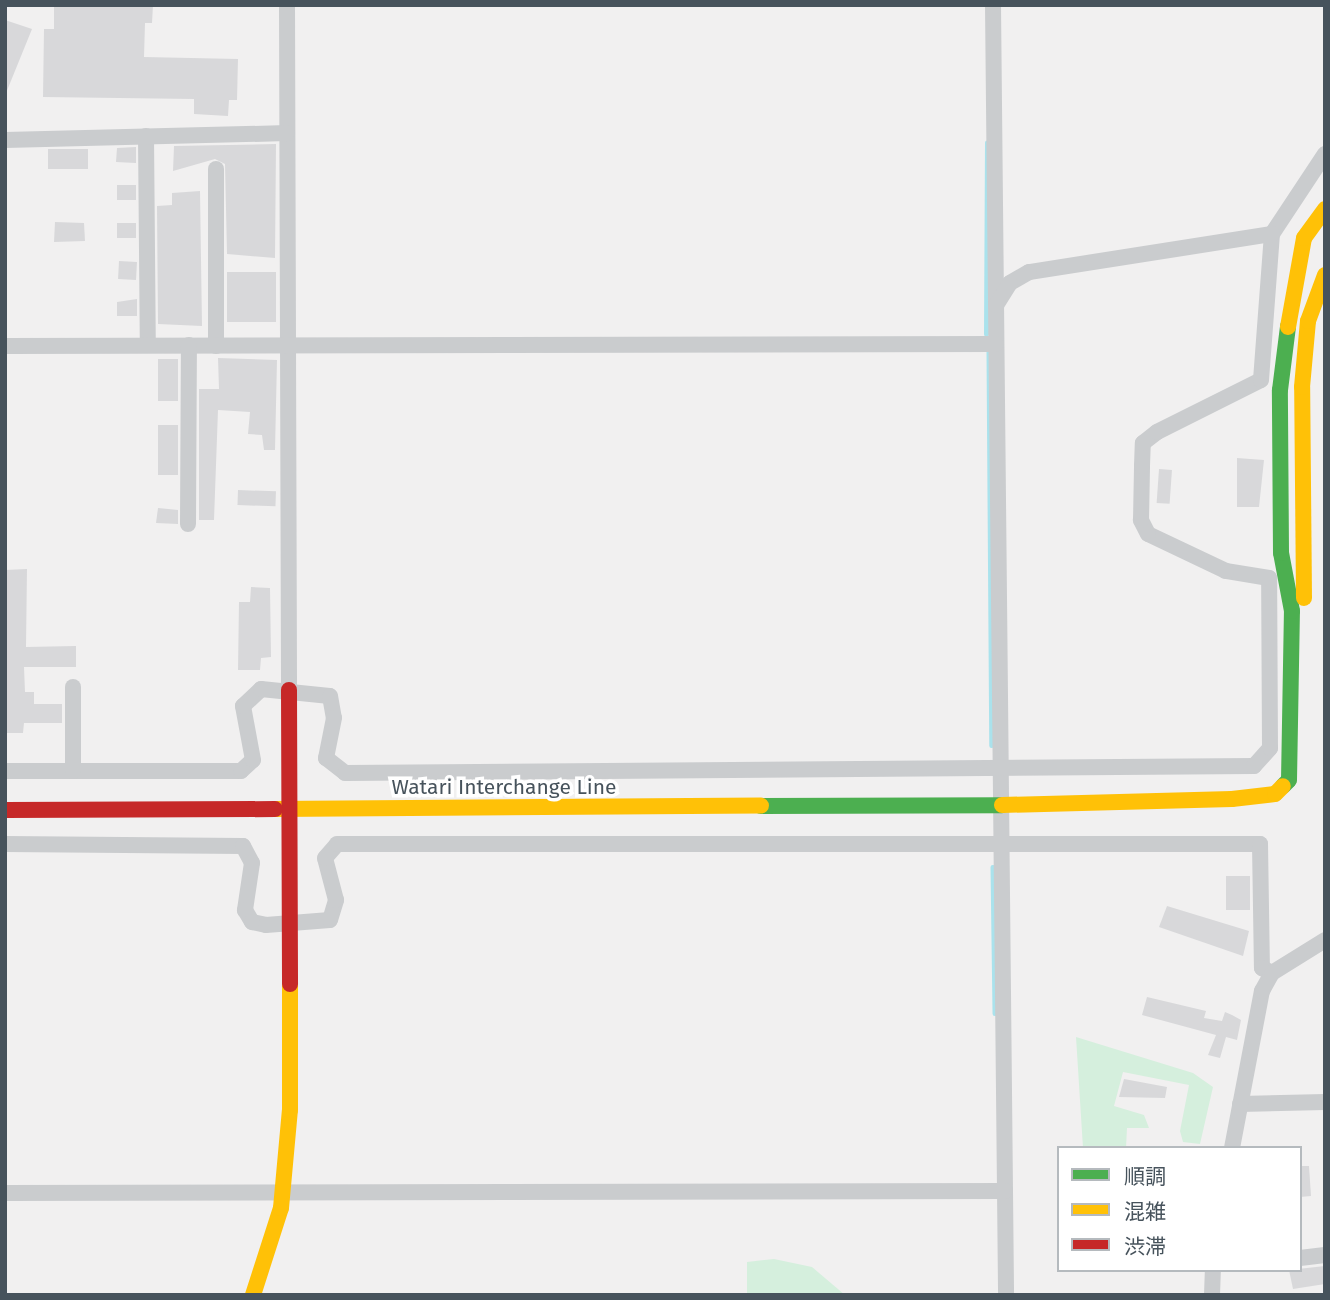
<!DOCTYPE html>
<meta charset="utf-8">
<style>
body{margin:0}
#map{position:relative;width:1330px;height:1300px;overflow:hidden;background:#f1f0f0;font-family:"Fira Sans","Noto Sans JP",sans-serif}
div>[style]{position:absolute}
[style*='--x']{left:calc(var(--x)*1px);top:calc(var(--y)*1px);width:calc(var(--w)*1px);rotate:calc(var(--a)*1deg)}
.green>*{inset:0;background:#d5efdd}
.stream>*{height:4.5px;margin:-2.25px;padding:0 2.25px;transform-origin:2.25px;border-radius:2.25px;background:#aae2ec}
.building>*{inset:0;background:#d8d8da;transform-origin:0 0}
.street>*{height:16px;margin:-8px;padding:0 8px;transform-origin:8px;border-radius:8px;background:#caccce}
.fast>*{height:16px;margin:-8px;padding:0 8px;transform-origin:8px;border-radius:8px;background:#4caf50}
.slow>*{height:16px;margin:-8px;padding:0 8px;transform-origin:8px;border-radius:8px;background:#ffc107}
.jam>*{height:16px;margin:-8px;padding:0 8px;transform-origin:8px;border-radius:8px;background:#c62828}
span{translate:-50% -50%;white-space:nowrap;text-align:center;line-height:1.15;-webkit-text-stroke:7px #fff;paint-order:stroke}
.street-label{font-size:21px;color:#47535c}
.frame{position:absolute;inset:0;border:7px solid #47535c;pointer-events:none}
.legend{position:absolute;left:1057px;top:1146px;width:245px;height:126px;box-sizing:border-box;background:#fff;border:2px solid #b5babe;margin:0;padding:9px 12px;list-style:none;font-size:21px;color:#47535c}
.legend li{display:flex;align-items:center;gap:14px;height:35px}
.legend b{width:35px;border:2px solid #b5babe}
</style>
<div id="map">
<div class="green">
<div style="clip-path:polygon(1076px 1037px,1193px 1073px,1213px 1087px,1200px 1144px,1183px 1142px,1180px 1131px,1189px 1085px,1123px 1072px,1114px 1106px,1144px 1115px,1149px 1128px,1127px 1128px,1126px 1148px,1083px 1148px)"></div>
<div style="clip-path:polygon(774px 1259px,812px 1267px,845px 1295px,747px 1295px,747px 1262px)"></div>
</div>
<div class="stream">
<div style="--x:986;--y:334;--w:191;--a:-89.7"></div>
<div style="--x:989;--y:351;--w:394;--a:89.6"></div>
<div style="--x:993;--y:867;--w:146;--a:89.2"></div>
</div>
<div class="building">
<div style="clip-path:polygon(54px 5px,153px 5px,152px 23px,145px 23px,144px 57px,238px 59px,237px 100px,229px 100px,228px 116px,194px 114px,194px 99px,43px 97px,44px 29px,54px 29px)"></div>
<div style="clip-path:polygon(5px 20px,32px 29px,6px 93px,5px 93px)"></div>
<div style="clip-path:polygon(276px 144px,275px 258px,227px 254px,225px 164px,215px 159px,173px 171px,174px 146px)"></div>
<div style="clip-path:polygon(136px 147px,136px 163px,116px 162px,117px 148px)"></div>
<div style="left:48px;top:149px;width:40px;height:20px"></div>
<div style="left:117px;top:185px;width:19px;height:15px"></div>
<div style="clip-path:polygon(200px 191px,202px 326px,158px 324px,157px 206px,172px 205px,172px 193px)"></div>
<div style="clip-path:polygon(55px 222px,84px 223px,85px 241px,54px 242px)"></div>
<div style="left:117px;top:223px;width:19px;height:15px"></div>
<div style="left:119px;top:261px;width:18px;height:18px;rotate:3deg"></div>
<div style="left:276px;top:272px;width:50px;height:49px;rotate:90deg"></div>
<div style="clip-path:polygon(137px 299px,137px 316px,117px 316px,117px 302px)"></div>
<div style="clip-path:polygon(218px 358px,277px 360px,275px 450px,264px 450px,262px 435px,248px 434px,250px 412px,218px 410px,214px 520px,199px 520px,199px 389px,219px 389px)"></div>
<div style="left:178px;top:359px;width:42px;height:20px;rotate:90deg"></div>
<div style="left:158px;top:425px;width:20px;height:50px"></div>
<div style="clip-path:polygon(1237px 458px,1264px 460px,1259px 507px,1237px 507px)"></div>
<div style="left:1159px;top:469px;width:13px;height:34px;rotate:4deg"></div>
<div style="left:238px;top:490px;width:38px;height:15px;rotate:2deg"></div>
<div style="clip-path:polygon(158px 508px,178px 510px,178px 524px,156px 523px)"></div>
<div style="clip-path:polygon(27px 569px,26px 647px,76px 646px,76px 667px,24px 667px,25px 692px,34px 692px,34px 704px,62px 704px,62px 723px,24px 723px,23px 733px,5px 733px,5px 570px)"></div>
<div style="clip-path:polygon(251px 587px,270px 588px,271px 657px,261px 658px,260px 670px,238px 670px,239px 602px,250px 602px)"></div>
<div style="left:1226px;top:876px;width:24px;height:34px"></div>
<div style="clip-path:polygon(1167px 906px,1249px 931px,1243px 956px,1159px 927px)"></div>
<div style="clip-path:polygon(1147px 997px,1206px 1011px,1204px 1018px,1222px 1021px,1225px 1012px,1232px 1015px,1241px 1020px,1237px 1040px,1226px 1037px,1220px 1058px,1208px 1055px,1216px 1035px,1142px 1015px)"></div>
<div style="clip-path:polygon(1124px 1079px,1167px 1087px,1165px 1098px,1119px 1097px)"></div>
<div style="clip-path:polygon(1300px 1166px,1309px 1166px,1311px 1196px,1300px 1197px)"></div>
<div style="clip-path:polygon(1325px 1266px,1325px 1284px,1293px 1289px,1289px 1270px)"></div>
</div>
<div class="street">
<div style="--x:287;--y:5;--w:685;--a:89.83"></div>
<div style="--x:993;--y:5;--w:1290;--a:89.42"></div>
<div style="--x:146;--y:136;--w:209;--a:89.5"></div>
<div style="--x:5;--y:140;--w:282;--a:-1.4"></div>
<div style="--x:216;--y:169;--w:177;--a:90"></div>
<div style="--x:1272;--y:234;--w:96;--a:-56.5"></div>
<div style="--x:5;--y:346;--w:991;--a:-0.12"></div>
<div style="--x:188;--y:524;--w:179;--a:-89.7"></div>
<div style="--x:5;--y:771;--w:236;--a:0"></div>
<div style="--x:241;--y:771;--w:16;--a:-43"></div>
<div style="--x:253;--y:760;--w:55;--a:-100.5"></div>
<div style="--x:243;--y:706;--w:25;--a:-43"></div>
<div style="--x:261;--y:689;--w:69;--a:5.8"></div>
<div style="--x:330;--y:696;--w:22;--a:80"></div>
<div style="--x:334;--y:718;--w:41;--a:101.3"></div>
<div style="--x:326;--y:758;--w:24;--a:38"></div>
<div style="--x:345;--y:773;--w:909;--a:-0.44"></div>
<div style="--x:1254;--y:766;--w:24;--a:-48"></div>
<div style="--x:1270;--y:748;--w:170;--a:-90.3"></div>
<div style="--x:1269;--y:578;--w:44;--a:-170.8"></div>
<div style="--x:1226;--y:571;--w:86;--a:-154.6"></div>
<div style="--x:1148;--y:534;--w:16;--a:-117"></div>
<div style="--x:1141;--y:520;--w:54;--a:-88.9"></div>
<div style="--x:1142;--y:466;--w:23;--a:-88"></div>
<div style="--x:1143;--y:443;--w:18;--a:-38"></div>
<div style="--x:1157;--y:432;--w:116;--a:-26.6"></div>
<div style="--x:1261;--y:380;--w:146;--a:-85.7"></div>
<div style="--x:1272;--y:234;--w:246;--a:171.1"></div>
<div style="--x:1029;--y:272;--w:22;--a:150"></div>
<div style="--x:1010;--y:283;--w:26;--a:122"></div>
<div style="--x:73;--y:771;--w:84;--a:-90"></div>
<div style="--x:5;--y:844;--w:238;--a:0.5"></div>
<div style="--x:243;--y:846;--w:19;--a:62"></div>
<div style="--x:252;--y:863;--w:48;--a:98.5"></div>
<div style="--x:245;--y:910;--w:14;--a:60"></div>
<div style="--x:252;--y:922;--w:14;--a:12"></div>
<div style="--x:266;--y:925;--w:64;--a:-4.5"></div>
<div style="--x:330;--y:920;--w:21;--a:-73"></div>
<div style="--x:336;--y:900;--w:43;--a:-104.7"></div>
<div style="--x:325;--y:858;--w:18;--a:-49"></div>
<div style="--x:337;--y:844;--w:923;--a:0"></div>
<div style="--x:1260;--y:844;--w:124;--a:89.1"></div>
<div style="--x:1262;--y:968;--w:11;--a:27"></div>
<div style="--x:1240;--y:1104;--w:85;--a:-1.3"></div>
<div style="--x:1232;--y:1148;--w:160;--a:-79.2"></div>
<div style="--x:1262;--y:991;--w:21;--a:-61"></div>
<div style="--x:1272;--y:973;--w:62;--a:-31.9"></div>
<div style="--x:5;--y:1193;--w:1000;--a:-0.11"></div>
<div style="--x:1300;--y:1258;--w:25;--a:-7"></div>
<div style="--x:1212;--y:1295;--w:25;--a:-88"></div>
</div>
<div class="fast">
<div style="--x:1283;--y:786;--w:8;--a:-45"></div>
<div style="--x:1289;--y:780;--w:169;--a:-89"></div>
<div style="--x:1292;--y:611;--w:59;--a:-100.7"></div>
<div style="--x:1281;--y:553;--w:163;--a:-90.4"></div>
<div style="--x:1280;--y:390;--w:64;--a:-82.8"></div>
<div style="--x:761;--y:806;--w:241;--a:-0.2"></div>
</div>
<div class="slow">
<div style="--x:1288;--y:327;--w:90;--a:-79.8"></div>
<div style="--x:1304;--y:238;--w:36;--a:-54"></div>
<div style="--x:1304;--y:598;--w:211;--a:-90.5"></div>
<div style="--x:1302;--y:387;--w:66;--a:-84.8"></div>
<div style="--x:1308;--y:321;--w:49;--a:-69.7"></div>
<div style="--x:1002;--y:805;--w:230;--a:-1.5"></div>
<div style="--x:1232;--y:799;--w:43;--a:-6.6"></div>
<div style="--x:1275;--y:794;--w:11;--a:-45"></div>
<div style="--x:275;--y:809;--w:486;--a:-0.4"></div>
<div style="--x:253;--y:1295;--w:91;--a:-72.2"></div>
<div style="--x:281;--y:1208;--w:98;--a:-84.8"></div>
<div style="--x:290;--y:1110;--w:126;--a:-90"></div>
</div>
<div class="jam">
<div style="--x:289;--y:690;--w:294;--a:89.8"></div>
<div style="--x:5;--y:810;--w:270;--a:-0.2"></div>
</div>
<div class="street-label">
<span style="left:504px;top:787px">Watari Interchange Line</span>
</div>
<div class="frame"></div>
<ul class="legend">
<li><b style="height:9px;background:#4caf50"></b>順調</li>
<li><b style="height:9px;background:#ffc107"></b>混雑</li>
<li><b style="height:9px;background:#c62828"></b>渋滞</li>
</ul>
</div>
